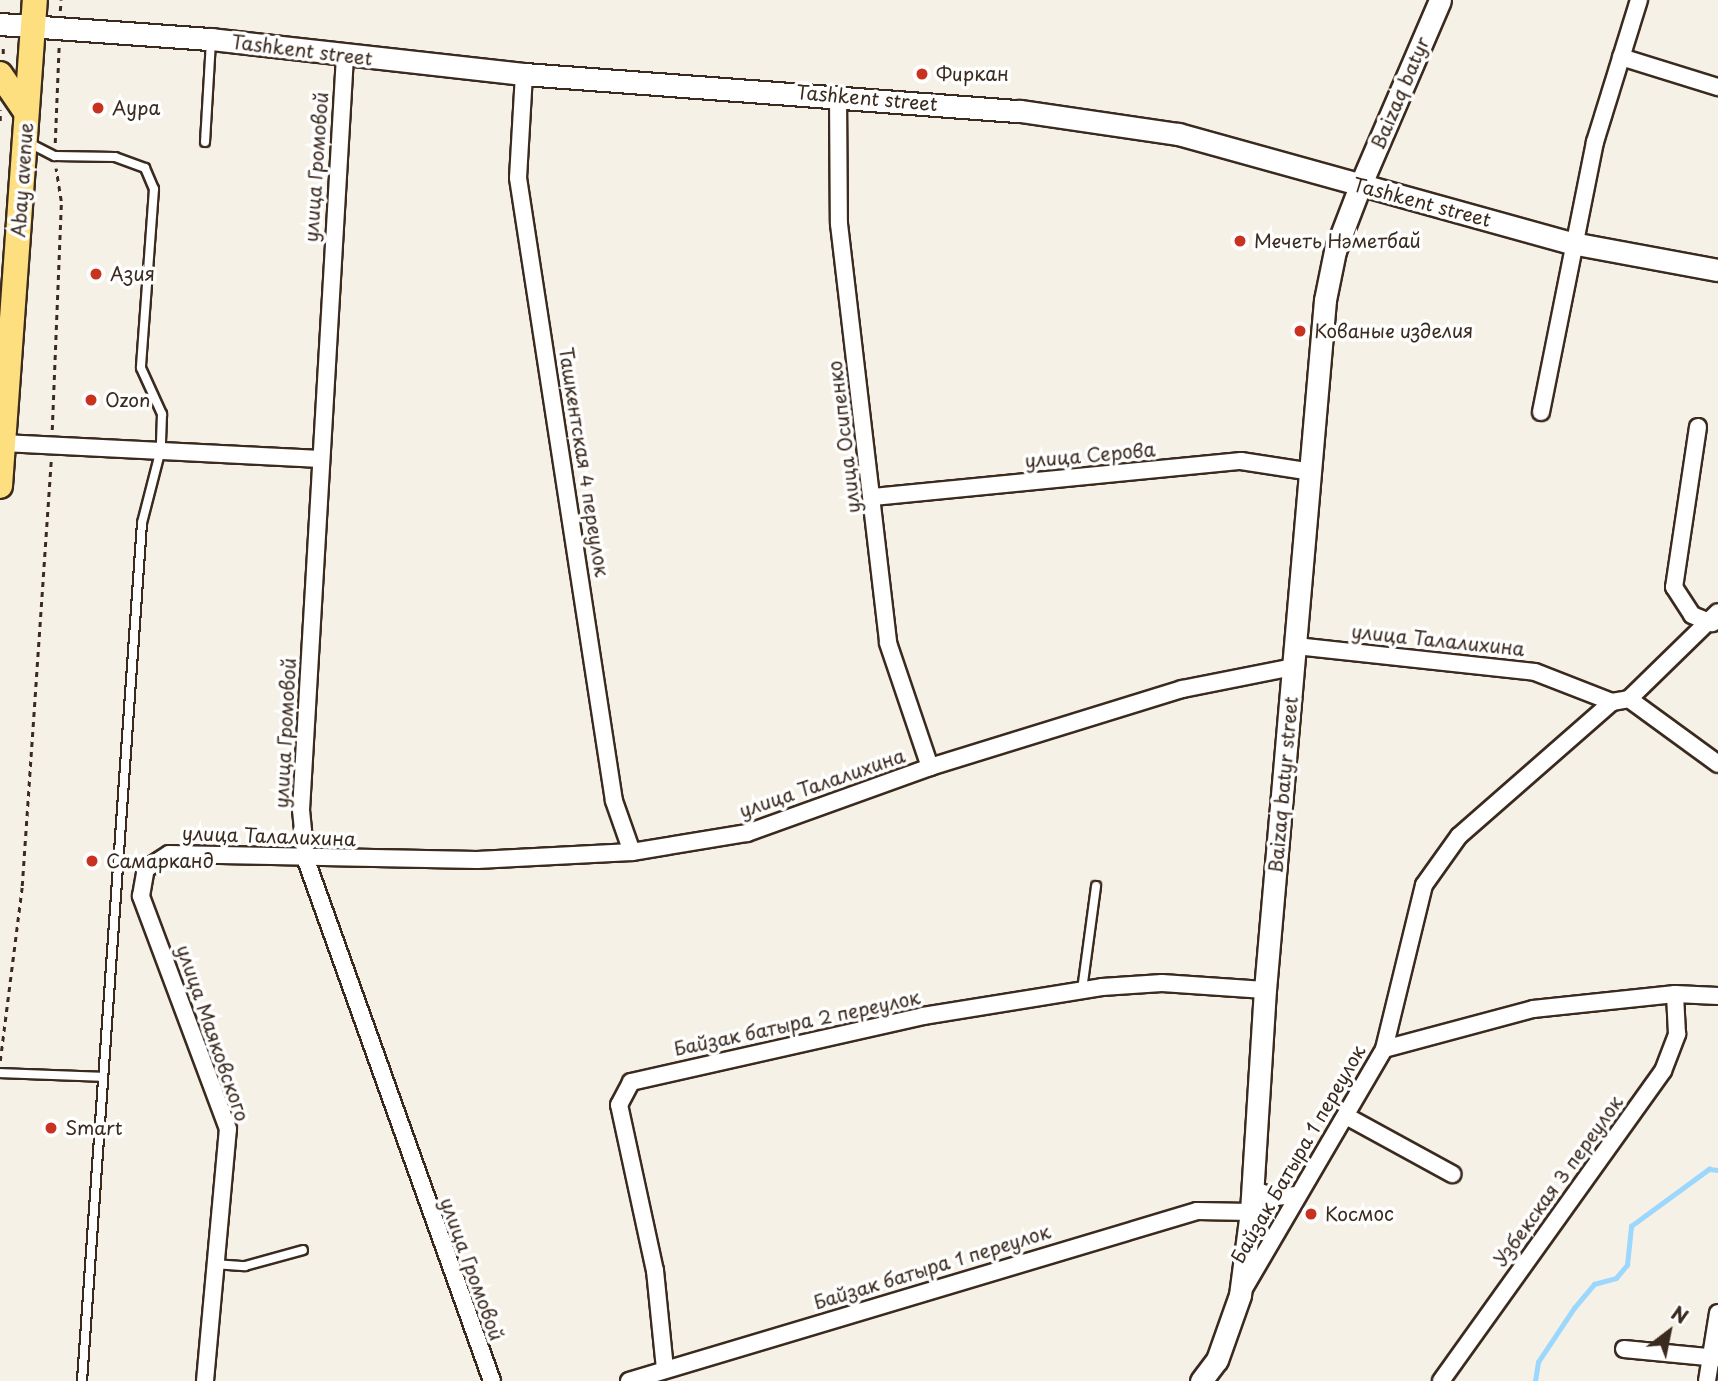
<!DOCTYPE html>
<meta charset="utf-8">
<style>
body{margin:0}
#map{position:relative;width:1718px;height:1381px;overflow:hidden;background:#f6f1e7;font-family:"Playpen Sans",sans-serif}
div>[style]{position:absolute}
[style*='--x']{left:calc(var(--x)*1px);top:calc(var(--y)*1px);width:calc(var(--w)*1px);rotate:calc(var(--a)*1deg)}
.stream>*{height:4.5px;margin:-2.25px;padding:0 2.25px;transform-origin:2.25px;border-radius:2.25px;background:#9cd7fd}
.path>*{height:2.5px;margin-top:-1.25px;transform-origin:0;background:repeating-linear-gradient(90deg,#3b2a1e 0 5px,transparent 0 10px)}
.roads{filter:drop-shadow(2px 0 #3b2a1e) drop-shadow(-2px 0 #3b2a1e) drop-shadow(0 2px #3b2a1e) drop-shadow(0 -2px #3b2a1e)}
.lane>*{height:8px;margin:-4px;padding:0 4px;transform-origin:4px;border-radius:4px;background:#fff}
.street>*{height:16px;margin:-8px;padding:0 8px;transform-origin:8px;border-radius:8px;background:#fff}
.secondary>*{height:21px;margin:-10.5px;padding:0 10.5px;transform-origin:10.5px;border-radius:10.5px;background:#fff}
.primary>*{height:24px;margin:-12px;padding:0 12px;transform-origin:12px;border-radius:12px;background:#fedf80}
.dots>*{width:19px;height:19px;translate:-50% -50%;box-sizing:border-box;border:4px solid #fff;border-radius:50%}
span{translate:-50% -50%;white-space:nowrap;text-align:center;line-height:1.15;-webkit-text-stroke:7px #fff;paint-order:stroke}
.street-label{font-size:19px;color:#3b2a1e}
.poi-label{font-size:19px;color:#3b2a1e}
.left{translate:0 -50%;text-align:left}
.north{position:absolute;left:1634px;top:1297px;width:70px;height:70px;-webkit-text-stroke:5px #fff;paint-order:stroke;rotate:32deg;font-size:19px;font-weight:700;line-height:28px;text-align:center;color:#3b2a1e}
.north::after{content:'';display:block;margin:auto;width:24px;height:32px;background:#3b2a1e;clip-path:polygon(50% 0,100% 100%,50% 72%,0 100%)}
</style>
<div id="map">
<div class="stream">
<div style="--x:1535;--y:1381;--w:19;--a:-81"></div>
<div style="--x:1538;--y:1362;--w:65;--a:-56.3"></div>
<div style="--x:1574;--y:1308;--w:31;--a:-50"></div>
<div style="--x:1594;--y:1284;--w:23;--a:-15"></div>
<div style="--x:1616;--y:1278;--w:17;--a:-50"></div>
<div style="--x:1627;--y:1265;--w:39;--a:-84"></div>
<div style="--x:1631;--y:1226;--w:97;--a:-36.2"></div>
<div style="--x:1709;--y:1169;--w:9;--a:6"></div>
</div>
<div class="path">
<div style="--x:60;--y:11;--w:11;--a:-85"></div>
<div style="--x:3;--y:54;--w:8;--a:-90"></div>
<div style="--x:0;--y:121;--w:11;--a:-90"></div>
<div style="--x:55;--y:143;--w:98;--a:-87.7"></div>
<div style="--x:52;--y:430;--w:229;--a:-87.7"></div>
<div style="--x:61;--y:201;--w:33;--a:-99"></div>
<div style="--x:0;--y:1061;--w:176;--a:-82.8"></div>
<div style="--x:22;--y:886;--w:426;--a:-86.1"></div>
</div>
<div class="roads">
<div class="lane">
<div style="--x:27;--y:142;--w:31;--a:27"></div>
<div style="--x:55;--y:156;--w:60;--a:1"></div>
<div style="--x:115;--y:157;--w:32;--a:20"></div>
<div style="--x:145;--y:168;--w:23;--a:67"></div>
<div style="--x:154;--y:189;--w:179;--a:94.2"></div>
<div style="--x:141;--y:368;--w:51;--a:65.5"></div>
<div style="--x:162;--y:414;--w:35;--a:92"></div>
<div style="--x:161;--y:449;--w:76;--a:104.4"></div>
<div style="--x:142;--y:523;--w:860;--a:94"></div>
<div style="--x:205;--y:142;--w:100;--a:-86.6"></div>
<div style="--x:1082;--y:990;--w:105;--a:-82.3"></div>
<div style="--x:0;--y:1073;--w:103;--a:2.2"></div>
<div style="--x:214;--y:1264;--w:31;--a:4"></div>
<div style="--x:245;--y:1266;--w:60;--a:-15.4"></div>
</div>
<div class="street">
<div style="--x:345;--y:56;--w:755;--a:93.34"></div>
<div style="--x:301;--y:810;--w:50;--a:84.3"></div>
<div style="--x:306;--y:860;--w:553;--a:70.35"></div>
<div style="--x:1621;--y:57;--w:102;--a:17.2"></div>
<div style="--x:524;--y:74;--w:104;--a:93.3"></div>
<div style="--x:518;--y:178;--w:630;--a:81.24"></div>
<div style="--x:614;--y:801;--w:54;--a:70.6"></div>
<div style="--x:838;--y:95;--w:129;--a:89.6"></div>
<div style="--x:839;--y:224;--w:422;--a:83.3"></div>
<div style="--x:888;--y:643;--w:131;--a:71.3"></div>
<div style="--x:1541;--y:412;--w:275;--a:-78.7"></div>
<div style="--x:1595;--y:142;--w:149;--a:-72.8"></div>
<div style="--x:1698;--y:427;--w:162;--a:98.5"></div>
<div style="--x:1674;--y:587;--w:33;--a:57"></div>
<div style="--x:1692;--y:615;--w:22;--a:22"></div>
<div style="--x:3;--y:443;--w:315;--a:2.9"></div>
<div style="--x:873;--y:497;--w:370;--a:-5.6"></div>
<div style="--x:1241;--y:461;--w:72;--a:8.8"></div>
<div style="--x:1296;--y:646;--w:240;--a:6.2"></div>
<div style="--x:1535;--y:672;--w:83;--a:21.3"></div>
<div style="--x:1629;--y:699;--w:110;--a:36.1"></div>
<div style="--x:1384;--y:1049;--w:154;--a:-15"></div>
<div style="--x:1533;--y:1009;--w:143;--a:-6"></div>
<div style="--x:1675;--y:994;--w:43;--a:2.7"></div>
<div style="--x:1348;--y:1117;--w:119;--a:28.7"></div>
<div style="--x:1253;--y:1190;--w:24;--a:17"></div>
<div style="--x:1276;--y:1197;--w:20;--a:-6"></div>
<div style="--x:1245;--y:1287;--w:276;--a:-59.7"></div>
<div style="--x:1384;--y:1049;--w:169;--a:-76.3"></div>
<div style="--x:1424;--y:885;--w:60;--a:-54.5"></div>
<div style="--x:1459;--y:836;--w:203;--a:-41.2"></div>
<div style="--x:1612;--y:702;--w:17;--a:-10"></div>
<div style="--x:1629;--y:699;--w:124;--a:-44.3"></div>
<div style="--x:1624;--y:1349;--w:94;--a:5.5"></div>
<div style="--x:665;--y:1369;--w:99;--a:-95.8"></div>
<div style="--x:655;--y:1271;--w:170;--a:-102.2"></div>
<div style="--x:619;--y:1105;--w:26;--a:-62"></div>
<div style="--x:631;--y:1082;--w:299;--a:-12.7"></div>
<div style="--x:923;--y:1016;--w:181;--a:-9.2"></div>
<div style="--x:1102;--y:987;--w:60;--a:-3.8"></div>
<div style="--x:1162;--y:983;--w:103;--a:3.9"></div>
<div style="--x:205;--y:1381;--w:253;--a:-84.8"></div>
<div style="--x:228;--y:1129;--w:249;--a:-110.5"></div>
<div style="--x:141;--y:896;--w:27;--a:-80"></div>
<div style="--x:146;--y:869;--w:27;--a:-33"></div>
<div style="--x:169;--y:854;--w:308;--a:1.1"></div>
<div style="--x:477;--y:860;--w:155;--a:-3"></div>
<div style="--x:632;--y:852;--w:117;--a:-9.4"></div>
<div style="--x:747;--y:833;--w:195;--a:-19.8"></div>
<div style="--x:930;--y:767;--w:264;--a:-17.2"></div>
<div style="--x:1182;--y:689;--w:113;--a:-11.2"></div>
<div style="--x:629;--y:1381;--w:593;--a:-16.66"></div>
<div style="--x:1197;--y:1211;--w:54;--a:1.1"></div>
<div style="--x:1441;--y:1381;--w:381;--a:-54.4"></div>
<div style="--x:1663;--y:1071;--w:40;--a:-69"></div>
<div style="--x:1677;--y:1034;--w:40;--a:-92.9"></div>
<div style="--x:1707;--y:1381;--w:69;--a:-80.8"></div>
</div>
<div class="secondary">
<div style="--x:0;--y:24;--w:212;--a:4.1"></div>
<div style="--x:211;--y:39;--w:315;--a:6.4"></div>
<div style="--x:524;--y:74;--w:497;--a:4.3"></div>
<div style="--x:1020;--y:111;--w:160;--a:8.3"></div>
<div style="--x:1178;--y:134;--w:409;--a:15.5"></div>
<div style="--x:1572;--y:243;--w:148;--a:10.5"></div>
<div style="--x:1201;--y:1381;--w:26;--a:-53"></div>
<div style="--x:1217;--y:1360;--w:69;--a:-70.5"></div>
<div style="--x:1240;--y:1295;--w:84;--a:-82.5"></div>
<div style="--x:1251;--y:1212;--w:222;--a:-86.4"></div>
<div style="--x:1265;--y:990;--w:693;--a:-85.03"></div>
<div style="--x:1325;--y:300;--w:50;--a:-78.5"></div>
<div style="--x:1335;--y:251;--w:70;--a:-69"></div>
<div style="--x:1360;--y:186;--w:202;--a:-66.7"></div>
</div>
<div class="primary">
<div style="--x:0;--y:74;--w:46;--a:55.6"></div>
<div style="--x:0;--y:486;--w:487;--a:-85.9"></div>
</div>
</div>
<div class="dots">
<div style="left:922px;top:74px;background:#c8321e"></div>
<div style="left:98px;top:108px;background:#c8321e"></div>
<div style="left:1240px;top:241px;background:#c8321e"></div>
<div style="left:96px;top:274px;background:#c8321e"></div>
<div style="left:1300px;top:331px;background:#c8321e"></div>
<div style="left:91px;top:400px;background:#c8321e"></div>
<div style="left:92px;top:861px;background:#c8321e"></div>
<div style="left:51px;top:1128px;background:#c8321e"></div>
<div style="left:1311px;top:1214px;background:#c8321e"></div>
</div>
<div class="street-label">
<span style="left:302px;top:50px;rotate:7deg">Tashkent street</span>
<span style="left:1400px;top:93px;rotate:-67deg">Baizaq batyr</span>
<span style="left:867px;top:98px;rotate:5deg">Tashkent street</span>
<span style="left:316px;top:167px;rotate:-86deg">улица Громовой</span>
<span style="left:22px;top:180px;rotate:-86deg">Abay avenue</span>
<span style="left:1422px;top:202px;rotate:15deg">Tashkent street</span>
<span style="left:844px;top:437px;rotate:-97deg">улица Осипенко</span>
<span style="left:1090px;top:455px;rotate:-5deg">улица Серова</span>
<span style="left:584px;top:462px;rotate:81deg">Ташкентская 4 переулок</span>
<span style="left:1438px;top:640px;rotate:6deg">улица Талалихина</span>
<span style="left:285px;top:733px;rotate:-87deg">улица Громовой</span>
<span style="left:822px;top:783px;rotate:-19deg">улица Талалихина</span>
<span style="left:1283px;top:785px;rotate:-85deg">Baizaq batyr street</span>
<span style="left:269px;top:836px;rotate:2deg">улица Талалихина</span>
<span style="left:797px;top:1023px;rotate:-12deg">Байзак батыра 2 переулок</span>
<span style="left:213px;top:1033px;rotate:71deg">улица Маяковского</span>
<span style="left:1298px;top:1154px;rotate:-60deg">Байзак Батыра 1 переулок</span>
<span style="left:1558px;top:1181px;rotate:-54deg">Узбекская 3 переулок</span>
<span style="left:932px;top:1267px;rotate:-17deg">Байзак батыра 1 переулок</span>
<span style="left:472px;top:1269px;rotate:70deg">улица Громовой</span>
</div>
<div class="poi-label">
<span class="left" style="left:936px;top:74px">Фиркан</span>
<span class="left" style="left:112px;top:108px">Аура</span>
<span class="left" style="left:1254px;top:241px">Мечеть Нәметбай</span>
<span class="left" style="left:110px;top:274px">Азия</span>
<span class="left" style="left:1314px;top:331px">Кованые изделия</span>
<span class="left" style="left:105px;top:400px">Ozon</span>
<span class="left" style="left:106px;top:861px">Самарканд</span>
<span class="left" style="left:65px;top:1128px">Smart</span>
<span class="left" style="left:1325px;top:1214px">Космос</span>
</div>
<div class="north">N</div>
</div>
